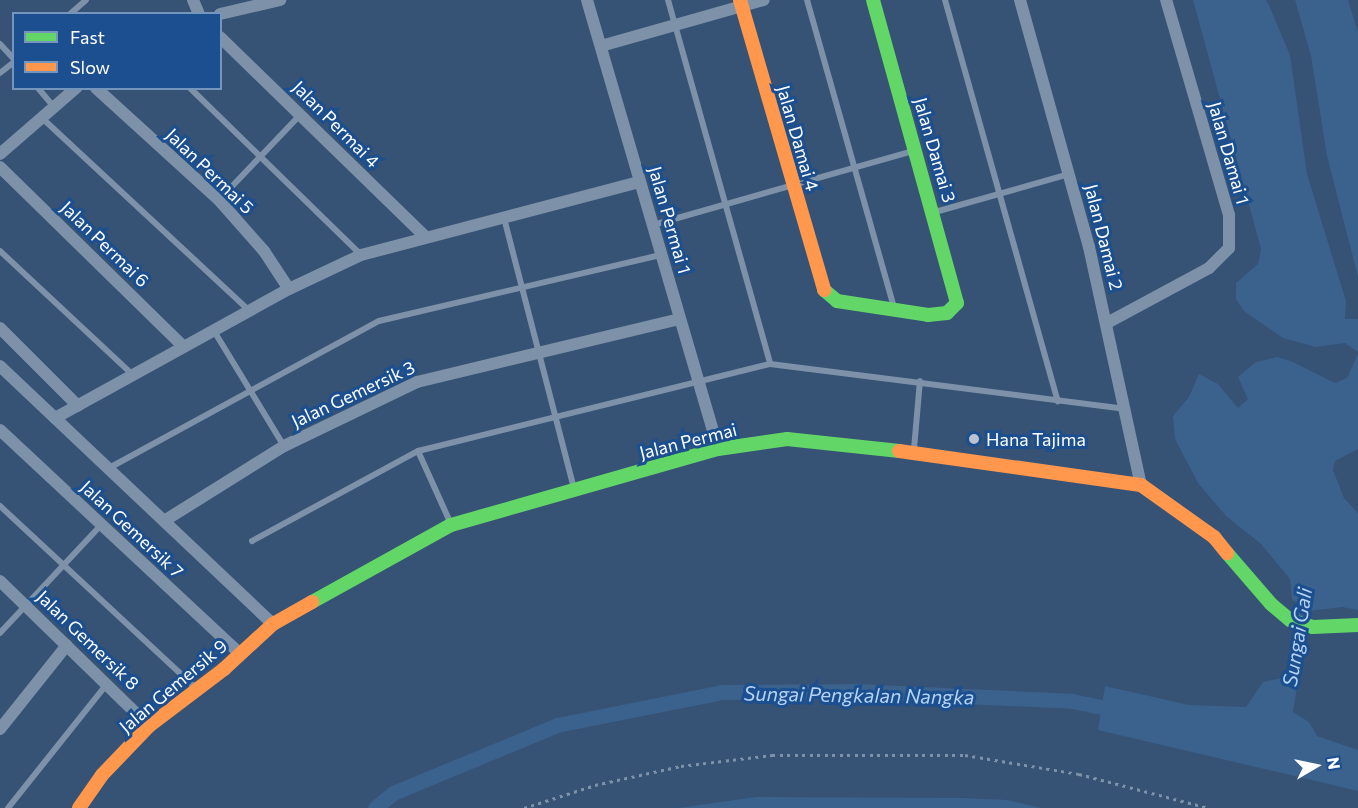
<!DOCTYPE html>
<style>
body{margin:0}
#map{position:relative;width:1358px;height:808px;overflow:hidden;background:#365274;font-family:Commissioner,sans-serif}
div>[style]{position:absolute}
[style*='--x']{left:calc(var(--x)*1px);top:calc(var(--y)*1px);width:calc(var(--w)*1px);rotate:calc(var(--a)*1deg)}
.water>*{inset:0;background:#3b618d}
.canal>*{height:15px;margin:-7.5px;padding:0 7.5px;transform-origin:7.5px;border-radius:7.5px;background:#3b618d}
.path>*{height:3px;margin-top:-1.5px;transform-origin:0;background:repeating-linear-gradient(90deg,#7d92a8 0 3px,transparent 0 7.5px)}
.lane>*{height:6px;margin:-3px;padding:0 3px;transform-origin:3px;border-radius:3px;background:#7d92a8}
.street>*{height:12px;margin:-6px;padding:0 6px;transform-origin:6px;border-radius:6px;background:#7d92a8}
.fast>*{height:14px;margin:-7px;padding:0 7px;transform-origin:7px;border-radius:7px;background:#63d668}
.slow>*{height:14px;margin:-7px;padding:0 7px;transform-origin:7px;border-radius:7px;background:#ff974d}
.dots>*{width:16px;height:16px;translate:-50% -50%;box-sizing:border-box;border:3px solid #1b4f8f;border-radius:50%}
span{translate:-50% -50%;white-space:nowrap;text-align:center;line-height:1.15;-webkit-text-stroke:6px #1b4f8f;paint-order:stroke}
.street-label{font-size:18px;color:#fff}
.poi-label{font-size:18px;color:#fff}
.left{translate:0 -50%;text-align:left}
.water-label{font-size:20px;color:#b5d3f5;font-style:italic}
.legend{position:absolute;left:12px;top:12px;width:210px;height:78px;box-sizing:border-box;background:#1b4f8f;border:2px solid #7695bc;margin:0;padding:8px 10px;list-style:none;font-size:18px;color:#fff}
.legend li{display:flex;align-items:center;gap:12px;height:30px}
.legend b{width:30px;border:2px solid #7695bc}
.north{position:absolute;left:1286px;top:736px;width:60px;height:60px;-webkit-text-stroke:4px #1b4f8f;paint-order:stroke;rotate:81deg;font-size:16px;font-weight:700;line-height:24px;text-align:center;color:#fff}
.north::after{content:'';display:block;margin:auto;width:21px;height:27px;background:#fff;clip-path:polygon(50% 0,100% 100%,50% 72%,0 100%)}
</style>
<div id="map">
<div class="water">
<div style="clip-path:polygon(1193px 0,1266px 0,1269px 5px,1290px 55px,1307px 174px,1346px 301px,1345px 319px,1358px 319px,1358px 352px,1345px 343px,1316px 347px,1283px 338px,1244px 311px,1236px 299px,1236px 283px,1258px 264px,1261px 249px)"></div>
<div style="clip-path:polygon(1295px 0,1348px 0,1358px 32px,1358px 277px,1327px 156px,1311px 56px)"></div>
<div style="clip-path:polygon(1358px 354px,1358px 449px,1335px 461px,1333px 470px,1344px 498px,1358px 513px,1358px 610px,1342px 607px,1309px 611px,1293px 712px,1309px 722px,1317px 736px,1358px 750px,1358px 791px,1098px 730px,1105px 686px,1189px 705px,1246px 707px,1263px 682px,1286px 677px,1299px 605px,1292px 599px,1290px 579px,1261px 544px,1226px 516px,1198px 483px,1175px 439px,1173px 416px,1189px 397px,1199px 374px,1218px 384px,1238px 408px,1248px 399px,1238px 377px,1256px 362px,1277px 357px,1291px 361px,1335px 383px,1347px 378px)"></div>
<div style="clip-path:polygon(756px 797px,964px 798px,1008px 800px,1041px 808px,678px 808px)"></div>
</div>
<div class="canal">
<div style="--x:375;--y:808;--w:23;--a:-40"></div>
<div style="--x:393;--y:793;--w:178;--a:-22.5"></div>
<div style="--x:557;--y:725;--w:168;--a:-11.3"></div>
<div style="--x:722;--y:692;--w:133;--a:-0.4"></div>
<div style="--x:855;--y:691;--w:217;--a:2.6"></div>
<div style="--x:1072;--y:701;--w:49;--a:11.8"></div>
</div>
<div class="path">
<div style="--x:524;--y:808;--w:75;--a:-17.9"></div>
<div style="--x:595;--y:785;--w:88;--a:-12.5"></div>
<div style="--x:681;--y:766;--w:92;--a:-6.9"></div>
<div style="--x:772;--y:755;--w:193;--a:0"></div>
<div style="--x:965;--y:755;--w:116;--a:9.5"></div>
<div style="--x:1079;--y:774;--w:134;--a:14.7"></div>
</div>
<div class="lane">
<div style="--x:668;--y:0;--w:378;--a:74.3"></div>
<div style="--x:807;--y:0;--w:319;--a:74.2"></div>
<div style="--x:945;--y:0;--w:417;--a:74.3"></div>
<div style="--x:70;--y:14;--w:21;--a:-41"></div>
<div style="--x:0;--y:44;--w:21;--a:47"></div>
<div style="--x:0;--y:73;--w:18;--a:-38"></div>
<div style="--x:38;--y:88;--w:23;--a:50"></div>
<div style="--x:190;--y:88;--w:238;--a:44.3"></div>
<div style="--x:42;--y:118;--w:284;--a:42.9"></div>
<div style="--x:219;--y:200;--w:119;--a:-46.4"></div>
<div style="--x:935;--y:212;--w:139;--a:-15.8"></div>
<div style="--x:504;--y:218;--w:280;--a:75.5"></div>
<div style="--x:653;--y:225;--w:270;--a:-15.9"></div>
<div style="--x:0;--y:251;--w:182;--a:43"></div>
<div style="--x:214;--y:331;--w:135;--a:58.7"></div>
<div style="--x:914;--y:449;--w:68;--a:-85"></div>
<div style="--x:418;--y:451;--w:80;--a:65.7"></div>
<div style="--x:109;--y:468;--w:307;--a:-28.6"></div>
<div style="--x:379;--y:321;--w:290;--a:-13.2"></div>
<div style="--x:0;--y:506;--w:266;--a:42.9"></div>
<div style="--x:252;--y:541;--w:189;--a:-28.5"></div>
<div style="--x:418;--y:451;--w:363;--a:-13.9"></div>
<div style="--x:770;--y:364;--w:357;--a:7.2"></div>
<div style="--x:0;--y:633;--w:148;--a:-46.9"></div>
<div style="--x:8;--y:808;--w:159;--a:-51.4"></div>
</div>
<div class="street">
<div style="--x:193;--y:0;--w:15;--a:67"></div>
<div style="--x:587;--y:0;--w:468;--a:73.7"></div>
<div style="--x:1020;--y:0;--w:256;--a:74.4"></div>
<div style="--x:1089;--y:247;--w:244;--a:77.7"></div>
<div style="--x:220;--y:14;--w:62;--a:-13.1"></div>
<div style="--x:220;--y:37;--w:287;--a:44.2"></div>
<div style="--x:601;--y:46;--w:169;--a:-15.8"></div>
<div style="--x:96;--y:88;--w:166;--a:42.3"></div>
<div style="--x:219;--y:200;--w:68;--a:48.6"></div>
<div style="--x:264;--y:251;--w:45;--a:56.7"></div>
<div style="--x:0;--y:154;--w:101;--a:-41"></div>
<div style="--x:0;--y:167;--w:257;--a:44.4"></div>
<div style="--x:1107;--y:323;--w:116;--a:-28.3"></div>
<div style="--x:1209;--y:268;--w:28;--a:-45"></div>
<div style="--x:1229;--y:248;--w:33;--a:-90"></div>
<div style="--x:1229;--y:215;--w:224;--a:-106.3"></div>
<div style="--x:0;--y:328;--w:110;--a:45"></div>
<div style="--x:0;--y:366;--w:376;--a:43.4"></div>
<div style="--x:55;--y:418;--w:267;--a:-28.9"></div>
<div style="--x:289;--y:289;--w:80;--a:-25.3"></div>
<div style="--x:361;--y:255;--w:288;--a:-14.7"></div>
<div style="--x:0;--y:430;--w:328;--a:43"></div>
<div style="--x:164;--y:521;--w:142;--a:-32"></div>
<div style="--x:284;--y:446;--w:148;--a:-25.7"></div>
<div style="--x:417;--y:382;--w:270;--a:-13.5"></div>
<div style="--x:0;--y:581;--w:208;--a:44.2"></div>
<div style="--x:0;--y:729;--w:107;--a:-51.4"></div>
</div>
<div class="fast">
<div style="--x:824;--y:290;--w:17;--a:40"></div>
<div style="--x:837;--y:301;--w:92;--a:8.7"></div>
<div style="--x:928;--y:315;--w:19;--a:-6"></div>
<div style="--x:947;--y:313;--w:14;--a:-45"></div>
<div style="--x:957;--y:303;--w:314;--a:-105.5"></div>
<div style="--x:1227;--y:553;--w:67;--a:49.2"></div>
<div style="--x:1271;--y:604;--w:25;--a:40"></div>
<div style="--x:1290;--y:620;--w:24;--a:17"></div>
<div style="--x:1313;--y:627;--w:45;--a:-2.5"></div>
<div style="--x:312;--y:602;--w:159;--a:-29"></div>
<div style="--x:451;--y:525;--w:278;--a:-15.9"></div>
<div style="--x:718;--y:449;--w:70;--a:-8.2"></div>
<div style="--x:787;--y:439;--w:113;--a:6.1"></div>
</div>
<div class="slow">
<div style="--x:740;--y:0;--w:302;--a:73.8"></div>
<div style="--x:899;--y:451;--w:244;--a:8"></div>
<div style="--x:1141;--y:485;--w:90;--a:35.5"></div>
<div style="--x:1214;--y:537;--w:21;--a:51"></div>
<div style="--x:79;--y:808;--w:40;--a:-55.1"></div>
<div style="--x:102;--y:775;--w:68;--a:-46.2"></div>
<div style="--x:149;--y:726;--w:94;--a:-37.2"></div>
<div style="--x:224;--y:669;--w:67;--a:-42.6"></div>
<div style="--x:273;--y:624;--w:45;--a:-29.4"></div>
</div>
<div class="dots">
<div style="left:974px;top:439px;background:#b9c2ce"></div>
</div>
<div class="street-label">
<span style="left:336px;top:124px;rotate:45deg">Jalan Permai 4</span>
<span style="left:798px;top:138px;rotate:74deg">Jalan Damai 4</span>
<span style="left:935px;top:150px;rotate:74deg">Jalan Damai 3</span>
<span style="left:1229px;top:153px;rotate:74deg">Jalan Damai 1</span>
<span style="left:210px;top:171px;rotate:44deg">Jalan Permai 5</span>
<span style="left:670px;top:220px;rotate:74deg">Jalan Permai 1</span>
<span style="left:1104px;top:237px;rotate:76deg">Jalan Damai 2</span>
<span style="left:105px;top:244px;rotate:44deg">Jalan Permai 6</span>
<span style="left:353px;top:394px;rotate:-25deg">Jalan Gemersik 3</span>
<span style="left:688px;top:441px;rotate:-14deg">Jalan Permai</span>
<span style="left:132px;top:529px;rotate:43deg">Jalan Gemersik 7</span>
<span style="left:88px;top:640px;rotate:44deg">Jalan Gemersik 8</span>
<span style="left:173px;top:686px;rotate:-40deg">Jalan Gemersik 9</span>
</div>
<div class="poi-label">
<span class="left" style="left:986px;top:439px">Hana Tajima</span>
</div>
<div class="water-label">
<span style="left:1297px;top:637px;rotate:-81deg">Sungai Gali</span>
<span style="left:859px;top:695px;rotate:1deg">Sungai Pengkalan Nangka</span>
</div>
<ul class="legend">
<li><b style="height:8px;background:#63d668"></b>Fast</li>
<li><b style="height:8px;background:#ff974d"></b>Slow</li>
</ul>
<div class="north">N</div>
</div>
